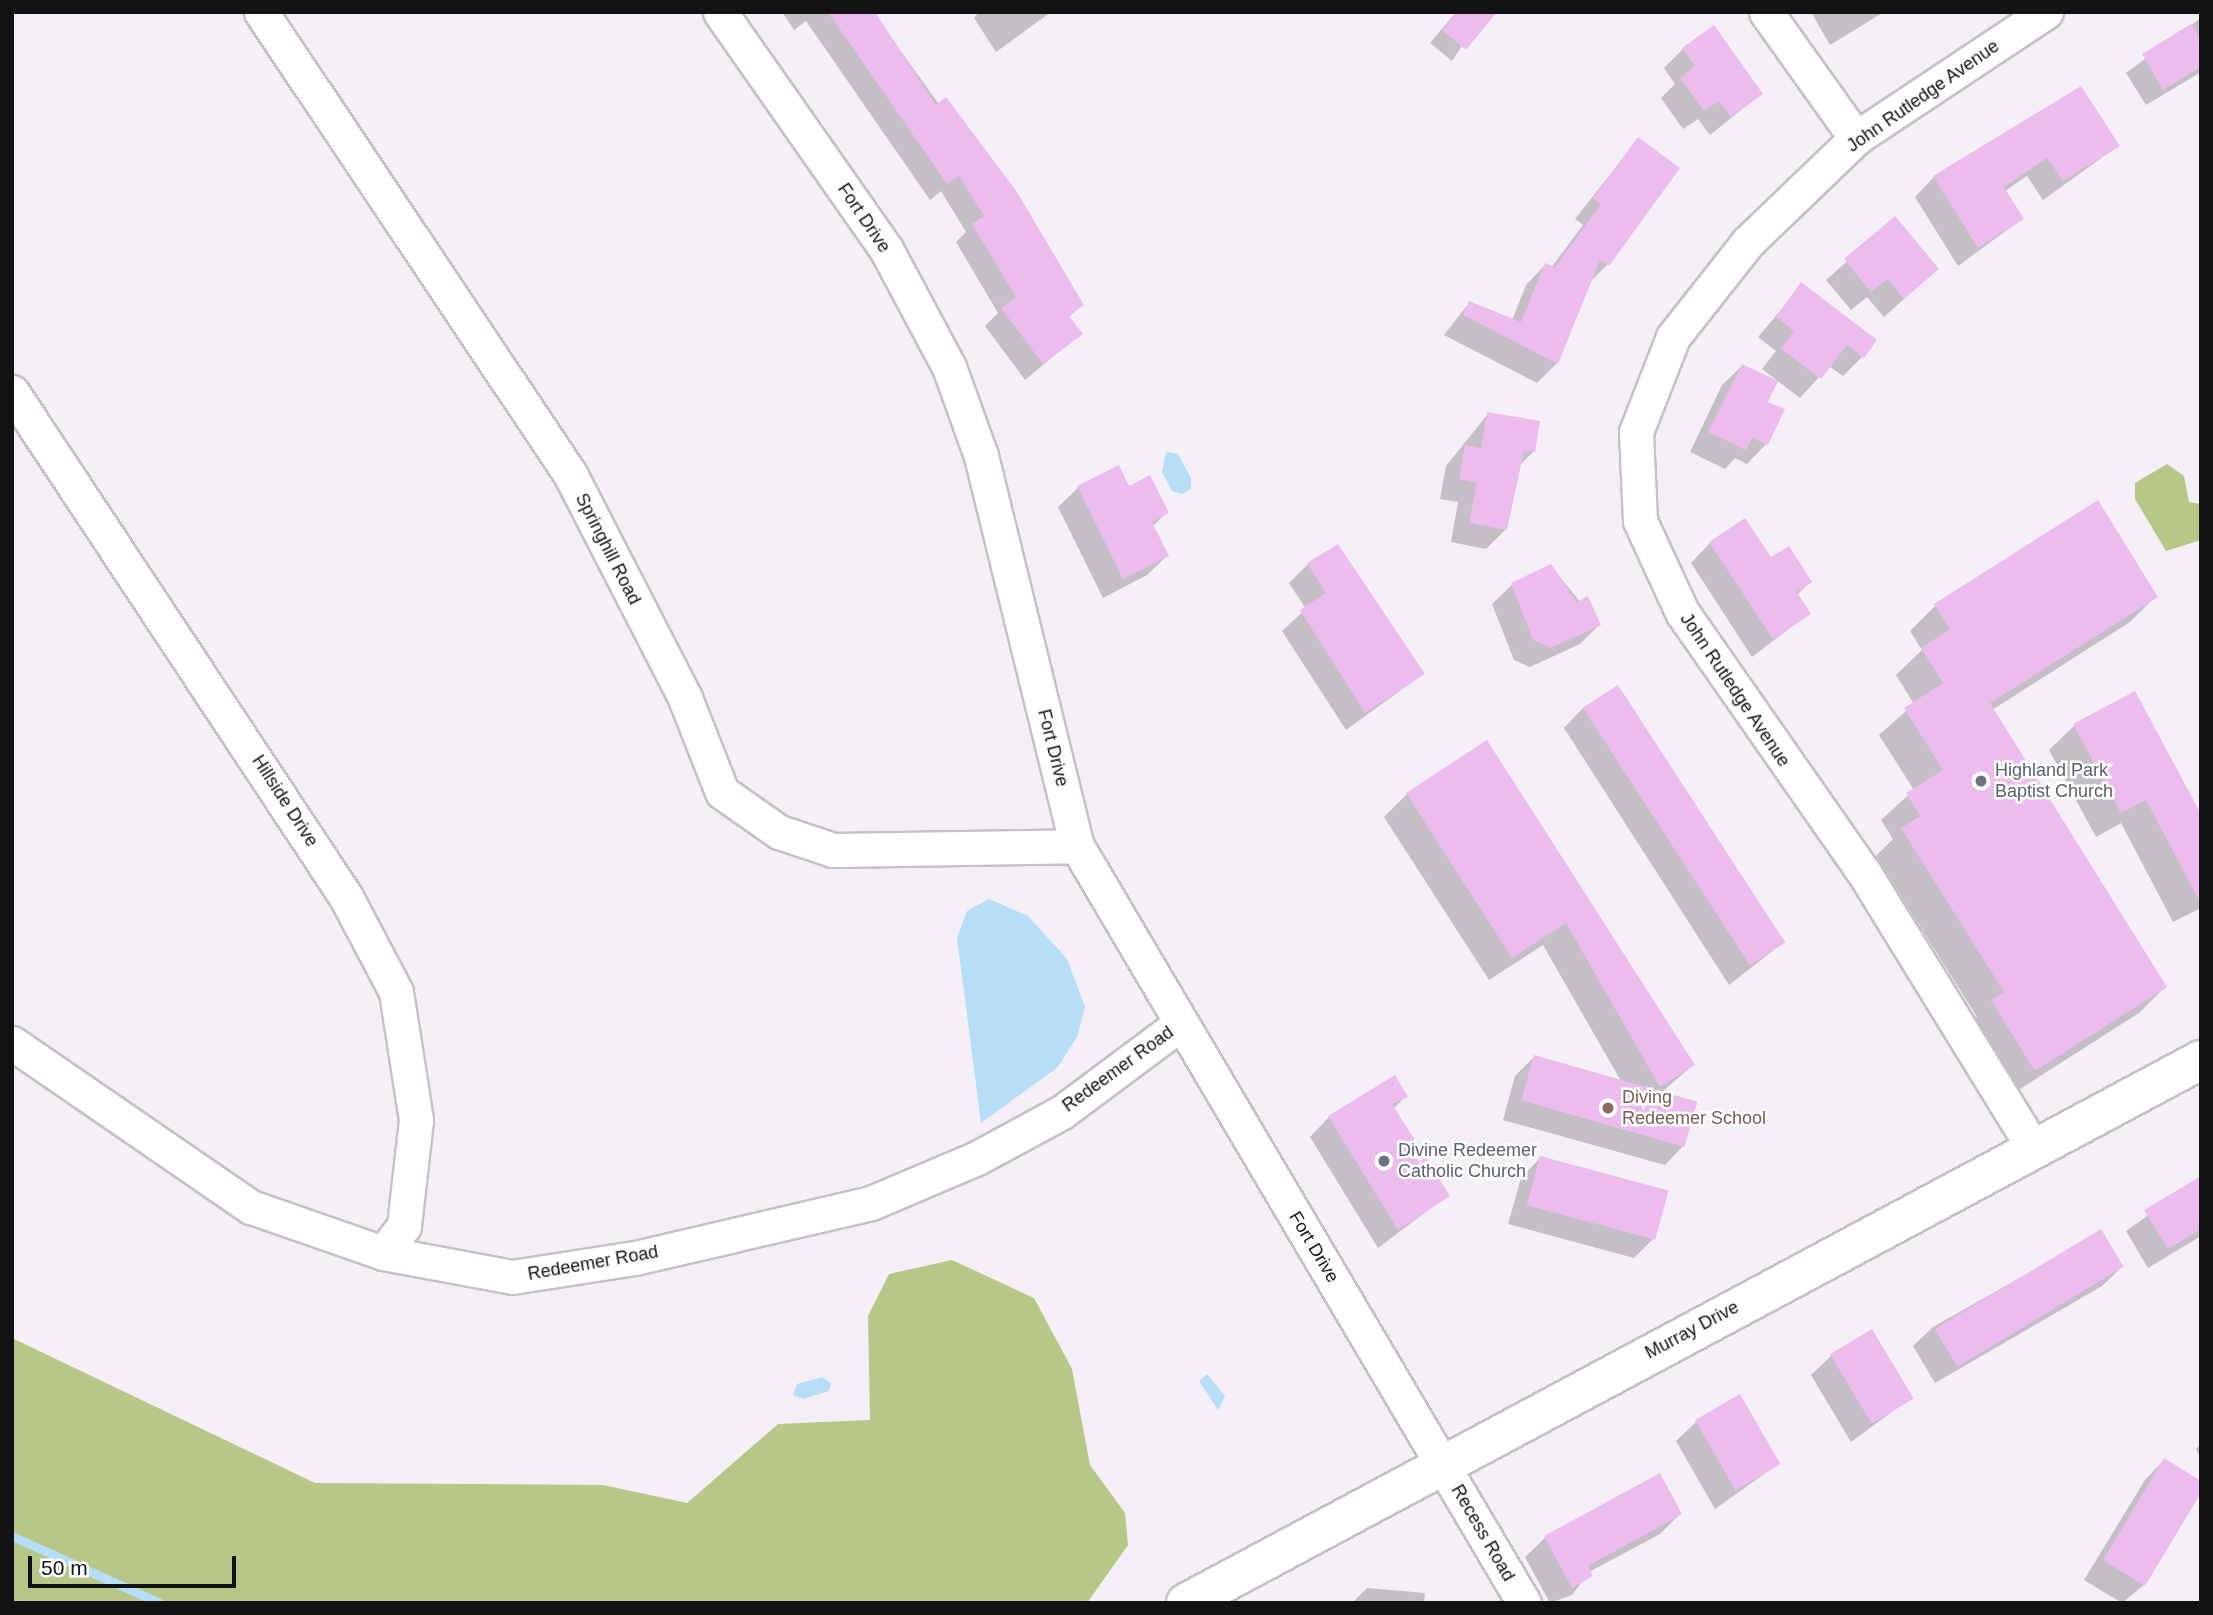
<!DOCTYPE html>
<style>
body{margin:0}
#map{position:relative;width:2213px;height:1615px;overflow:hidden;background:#f4eff6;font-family:Helvetica,sans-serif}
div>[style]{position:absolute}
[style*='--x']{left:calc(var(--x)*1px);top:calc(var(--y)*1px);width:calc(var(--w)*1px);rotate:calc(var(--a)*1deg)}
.green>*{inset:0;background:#b6c787}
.water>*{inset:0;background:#b7def7}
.shadow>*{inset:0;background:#0003}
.stream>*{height:9px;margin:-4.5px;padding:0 4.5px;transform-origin:4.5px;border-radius:4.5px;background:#b7def7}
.building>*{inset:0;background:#edbcef;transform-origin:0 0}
.roads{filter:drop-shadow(2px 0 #c5c1c7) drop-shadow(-2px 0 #c5c1c7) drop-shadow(0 2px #c5c1c7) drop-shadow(0 -2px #c5c1c7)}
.street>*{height:33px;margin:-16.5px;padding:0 16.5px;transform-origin:16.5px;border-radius:16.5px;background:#fff}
.secondary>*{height:38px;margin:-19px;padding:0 19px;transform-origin:19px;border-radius:19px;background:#fff}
.dots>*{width:19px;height:19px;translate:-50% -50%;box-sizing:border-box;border:4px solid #fff;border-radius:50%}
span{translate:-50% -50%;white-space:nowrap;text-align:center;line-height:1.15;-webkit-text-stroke:5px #fff;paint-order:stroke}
.street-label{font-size:18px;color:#121113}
.worship-label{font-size:18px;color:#5b616d}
.left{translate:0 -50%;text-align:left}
.education-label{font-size:18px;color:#785e54}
.frame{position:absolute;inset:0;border:14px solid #121113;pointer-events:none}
.scale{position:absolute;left:28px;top:1556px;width:208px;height:32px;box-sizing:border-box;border:4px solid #121113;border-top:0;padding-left:9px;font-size:21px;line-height:24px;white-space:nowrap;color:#121113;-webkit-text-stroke:5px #fff;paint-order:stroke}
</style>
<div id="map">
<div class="green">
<div style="clip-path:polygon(2167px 464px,2184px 476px,2189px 502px,2201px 504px,2201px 540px,2166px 551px,2135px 499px,2135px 483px)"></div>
<div style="clip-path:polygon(952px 1260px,1034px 1298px,1072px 1369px,1090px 1465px,1125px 1513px,1128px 1545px,1087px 1603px,12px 1603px,12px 1338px,315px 1483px,603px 1485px,687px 1503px,778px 1424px,870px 1420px,868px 1316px,889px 1274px)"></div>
</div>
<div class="water">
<div style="clip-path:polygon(1166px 452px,1178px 454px,1191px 478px,1191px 489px,1182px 494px,1172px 491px,1162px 472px)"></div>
<div style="clip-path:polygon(989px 899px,1028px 916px,1067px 959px,1085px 1007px,1077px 1037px,1058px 1067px,981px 1123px,957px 938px,967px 911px)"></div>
<div style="clip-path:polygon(1207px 1374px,1225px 1396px,1218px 1410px,1199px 1381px)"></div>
<div style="clip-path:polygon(822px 1377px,831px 1383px,829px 1391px,803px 1399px,793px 1395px,797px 1384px)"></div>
</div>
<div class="shadow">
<div style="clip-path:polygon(782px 12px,873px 12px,1082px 305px,1068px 318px,1080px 334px,1025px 380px,985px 326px,998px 313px,956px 242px,966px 232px,941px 191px,930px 200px,806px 21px,794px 30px)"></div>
<div style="clip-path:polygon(979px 12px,1051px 12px,996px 52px,974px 18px)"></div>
<div style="clip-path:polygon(1456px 12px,1484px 12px,1452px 61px,1430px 43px)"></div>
<div style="clip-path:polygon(1811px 12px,1884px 12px,1830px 45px)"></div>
<div style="clip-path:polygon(2201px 18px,2201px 72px,2146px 105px,2126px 73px)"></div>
<div style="clip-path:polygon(1683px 49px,1761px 94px,1710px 135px,1698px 119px,1683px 129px,1661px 98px,1675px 84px,1664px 68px)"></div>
<div style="clip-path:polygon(1638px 139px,1607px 265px,1589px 283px,1557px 363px,1537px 383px,1444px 335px,1469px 303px,1512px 320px,1526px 285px,1545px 265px,1551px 268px,1583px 225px,1575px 219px)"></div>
<div style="clip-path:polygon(2118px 146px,2043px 200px,2027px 176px,2005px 191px,2022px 219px,1958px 266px,1915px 197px,1934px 177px)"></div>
<div style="clip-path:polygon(1895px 219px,1937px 269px,1884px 317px,1867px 297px,1851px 310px,1826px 280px)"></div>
<div style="clip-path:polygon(1802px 285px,1862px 357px,1843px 376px,1829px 366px,1800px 398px,1762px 369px,1776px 351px,1758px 337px)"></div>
<div style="clip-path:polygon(1742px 366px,1766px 403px,1783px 410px,1766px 444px,1747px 464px,1735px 458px,1725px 469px,1690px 452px,1722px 385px)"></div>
<div style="clip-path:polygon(1488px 414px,1533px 452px,1519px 466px,1506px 529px,1486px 549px,1451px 542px,1458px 502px,1440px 499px,1446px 466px)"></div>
<div style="clip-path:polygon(1118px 467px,1128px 488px,1167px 512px,1152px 527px,1167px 556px,1147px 575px,1103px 598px,1058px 507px,1078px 488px)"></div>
<div style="clip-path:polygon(1710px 543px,1770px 560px,1810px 582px,1797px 595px,1809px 613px,1752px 657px,1691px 563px)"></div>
<div style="clip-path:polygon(1308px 564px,1423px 674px,1346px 730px,1282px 631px,1306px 609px,1289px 583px)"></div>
<div style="clip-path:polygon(1551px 566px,1599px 625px,1580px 644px,1530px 667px,1514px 660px,1492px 604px,1512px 585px)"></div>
<div style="clip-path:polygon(2156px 596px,2130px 622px,1992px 710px,2165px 987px,2139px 1013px,2009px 1096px,1966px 1027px,1977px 1017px,1876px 856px,1893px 839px,1881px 820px,1914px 790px,1879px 735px,1914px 704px,1896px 675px,1922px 650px,1910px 631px,1936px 605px)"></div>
<div style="clip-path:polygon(1583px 708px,1785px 941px,1729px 985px,1564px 728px)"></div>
<div style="clip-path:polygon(2074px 726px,2201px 817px,2201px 908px,2173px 922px,2121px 823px,2096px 837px,2049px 750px)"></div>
<div style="clip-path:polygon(1487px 743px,1693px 1065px,1662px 1092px,1684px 1145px,1665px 1165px,1503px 1120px,1515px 1076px,1534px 1057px,1621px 1081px,1543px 945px,1489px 980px,1384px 817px,1407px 794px)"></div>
<div style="clip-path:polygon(1406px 1096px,1393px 1109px,1447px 1196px,1378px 1248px,1310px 1137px,1329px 1117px)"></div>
<div style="clip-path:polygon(1540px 1158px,1654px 1238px,1634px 1258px,1508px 1224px,1521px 1178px)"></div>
<div style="clip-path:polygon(2201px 1178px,2201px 1236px,2148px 1268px,2126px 1231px)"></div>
<div style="clip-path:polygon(2101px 1232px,2122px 1267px,2102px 1286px,1935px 1383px,1913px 1346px,1933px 1327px)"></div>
<div style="clip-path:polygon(1831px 1356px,1912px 1397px,1851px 1442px,1811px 1375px)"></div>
<div style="clip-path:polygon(1696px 1422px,1778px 1464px,1715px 1509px,1676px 1441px)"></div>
<div style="clip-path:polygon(2201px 1444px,2201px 1459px,2196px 1449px)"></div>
<div style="clip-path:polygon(2164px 1460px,2144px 1585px,2122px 1603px,2084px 1580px,2145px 1480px)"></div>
<div style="clip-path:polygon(1659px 1475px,1680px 1514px,1660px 1534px,1589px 1572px,1572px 1595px,1550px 1603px,1525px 1557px,1545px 1538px)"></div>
<div style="clip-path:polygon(1367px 1588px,1425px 1593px,1424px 1601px,1440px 1603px,1352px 1603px)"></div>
</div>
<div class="stream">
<div style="--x:12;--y:1536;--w:162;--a:24.4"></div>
</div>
<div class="building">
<div style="clip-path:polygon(828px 12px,875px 12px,936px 105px,946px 97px,1017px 192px,1084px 305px,1069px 316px,1083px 334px,1043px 364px,1001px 308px,1016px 297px,972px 224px,984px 216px,959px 176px,947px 184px)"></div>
<div style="clip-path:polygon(1456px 12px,1497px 12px,1466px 50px,1442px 30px)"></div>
<div style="clip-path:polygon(2191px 24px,2201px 40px,2201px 67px,2163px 90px,2142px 54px)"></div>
<div style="clip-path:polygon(1714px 25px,1763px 94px,1731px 117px,1719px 101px,1704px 111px,1680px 78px,1695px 66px,1682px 48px)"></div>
<div style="clip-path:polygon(2081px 86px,2120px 146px,2063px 181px,2047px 158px,2004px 187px,2024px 219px,1978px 248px,1933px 176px)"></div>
<div style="clip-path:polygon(1638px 137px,1680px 168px,1609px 266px,1600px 260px,1558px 364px,1463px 315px,1469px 301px,1521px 322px,1545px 263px,1555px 267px,1601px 204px,1593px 198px)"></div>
<div style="clip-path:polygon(1895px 216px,1939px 269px,1904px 299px,1888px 279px,1871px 292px,1844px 259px)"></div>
<div style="clip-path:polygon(1801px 282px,1877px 340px,1864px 358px,1847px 345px,1821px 379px,1781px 349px,1794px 331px,1776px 317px)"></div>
<div style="clip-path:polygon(1742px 364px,1778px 381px,1768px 402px,1785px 409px,1768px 445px,1752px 438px,1746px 450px,1708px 432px)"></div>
<div style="clip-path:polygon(1487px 412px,1540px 421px,1535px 452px,1524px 451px,1507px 530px,1469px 523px,1477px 483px,1459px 479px,1465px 445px,1481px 448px)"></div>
<div style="clip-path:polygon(1119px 465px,1129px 486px,1150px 475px,1169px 513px,1152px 522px,1169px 556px,1123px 579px,1077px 486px)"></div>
<div style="clip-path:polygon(2098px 500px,2158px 597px,1990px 703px,2167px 987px,2035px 1071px,1991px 1000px,2004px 992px,1901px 828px,1920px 816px,1906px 793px,1943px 770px,1904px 708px,1943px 683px,1921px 648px,1950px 629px,1934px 604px)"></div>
<div style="clip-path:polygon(1745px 518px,1771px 557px,1789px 546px,1812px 582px,1797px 592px,1811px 614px,1773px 639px,1709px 542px)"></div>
<div style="clip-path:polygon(1338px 544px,1425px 674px,1365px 713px,1300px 610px,1326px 593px,1307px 563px)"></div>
<div style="clip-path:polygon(1551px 564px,1577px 602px,1588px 596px,1601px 625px,1551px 648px,1533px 640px,1511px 583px)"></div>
<div style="left:1618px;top:685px;width:307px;height:42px;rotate:57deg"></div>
<div style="clip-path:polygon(2135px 691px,2201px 814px,2201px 904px,2146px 800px,2121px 813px,2073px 724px)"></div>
<div style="clip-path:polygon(1487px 740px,1695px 1065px,1660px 1087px,1566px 923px,1512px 958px,1406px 793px)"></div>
<div style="left:1534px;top:1055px;width:170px;height:47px;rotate:16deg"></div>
<div style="clip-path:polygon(1395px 1075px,1408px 1097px,1392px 1104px,1450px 1196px,1398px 1230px,1328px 1116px)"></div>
<div style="left:1540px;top:1156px;width:133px;height:51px;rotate:15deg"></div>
<div style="clip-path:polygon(2201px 1176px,2201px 1229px,2168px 1249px,2144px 1210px)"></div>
<div style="left:2101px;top:1229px;width:44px;height:194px;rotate:59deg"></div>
<div style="left:1872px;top:1329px;width:81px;height:49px;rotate:59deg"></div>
<div style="left:1740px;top:1394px;width:81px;height:52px;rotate:60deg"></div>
<div style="clip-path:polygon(2164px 1458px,2201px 1481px,2201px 1493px,2145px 1586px,2103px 1560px)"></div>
<div style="clip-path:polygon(1660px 1473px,1682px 1514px,1588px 1566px,1593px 1576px,1572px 1588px,1544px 1536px)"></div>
</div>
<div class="roads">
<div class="street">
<div style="--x:261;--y:12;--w:556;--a:56.22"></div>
<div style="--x:570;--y:474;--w:252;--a:62.8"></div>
<div style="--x:685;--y:698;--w:101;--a:68.5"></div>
<div style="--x:722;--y:792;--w:70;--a:35.1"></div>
<div style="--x:779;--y:832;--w:57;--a:18.4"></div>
<div style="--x:833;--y:850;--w:244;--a:-0.9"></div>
<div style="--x:720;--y:12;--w:289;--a:55"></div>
<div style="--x:886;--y:249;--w:134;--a:61.9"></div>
<div style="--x:949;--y:367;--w:95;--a:70.2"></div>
<div style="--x:981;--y:456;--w:402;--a:76.2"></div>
<div style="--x:1077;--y:846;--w:879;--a:59.44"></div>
<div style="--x:1766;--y:12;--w:155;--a:54.5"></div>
<div style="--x:12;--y:392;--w:605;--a:56.52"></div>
<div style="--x:346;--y:897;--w:107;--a:62.2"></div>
<div style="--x:396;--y:992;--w:130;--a:81.1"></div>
<div style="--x:416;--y:1120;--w:107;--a:96.5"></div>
<div style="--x:404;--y:1226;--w:34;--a:128"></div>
<div style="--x:12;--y:1043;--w:290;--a:34.5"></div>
<div style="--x:251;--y:1207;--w:140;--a:19.2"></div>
<div style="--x:383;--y:1253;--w:131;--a:10.5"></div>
<div style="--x:512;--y:1277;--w:124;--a:-8.8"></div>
<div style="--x:635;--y:1258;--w:242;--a:-13.1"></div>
<div style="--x:871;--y:1203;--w:115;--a:-23"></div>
<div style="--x:977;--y:1158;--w:97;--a:-28.4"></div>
<div style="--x:1062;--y:1112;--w:147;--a:-36.7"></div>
<div style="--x:2034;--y:1149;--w:324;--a:-121.6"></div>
<div style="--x:1864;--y:873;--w:316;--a:-124.9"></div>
<div style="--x:1683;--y:614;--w:102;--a:-114.8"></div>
<div style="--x:1640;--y:521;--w:89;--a:-92.6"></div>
<div style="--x:1636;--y:432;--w:102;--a:-68.7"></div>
<div style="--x:1673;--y:337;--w:121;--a:-51.7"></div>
<div style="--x:1748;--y:242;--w:150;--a:-43.9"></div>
<div style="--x:1856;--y:138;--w:228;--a:-33.6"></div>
</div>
<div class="secondary">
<div style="--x:1186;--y:1603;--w:1151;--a:-28.15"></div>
</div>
</div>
<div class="dots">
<div style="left:1981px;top:781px;background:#6b7280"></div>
<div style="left:1608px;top:1108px;background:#8d6e63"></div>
<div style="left:1384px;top:1161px;background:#6b7280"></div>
</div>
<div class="street-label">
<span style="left:1923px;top:96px;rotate:-35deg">John Rutledge Avenue</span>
<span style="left:864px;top:218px;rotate:56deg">Fort Drive</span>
<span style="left:608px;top:549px;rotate:63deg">Springhill Road</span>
<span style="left:1735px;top:690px;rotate:56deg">John Rutledge Avenue</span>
<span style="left:1053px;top:748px;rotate:76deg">Fort Drive</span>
<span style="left:285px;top:801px;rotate:57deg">Hillside Drive</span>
<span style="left:1118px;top:1069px;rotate:-36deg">Redeemer Road</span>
<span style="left:1314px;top:1247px;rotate:59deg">Fort Drive</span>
<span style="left:593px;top:1263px;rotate:-10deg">Redeemer Road</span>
<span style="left:1692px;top:1330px;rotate:-28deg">Murray Drive</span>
<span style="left:1483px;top:1533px;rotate:60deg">Recess Road</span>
</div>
<div class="worship-label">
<span class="left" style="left:1995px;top:781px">Highland Park<br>Baptist Church</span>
<span class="left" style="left:1398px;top:1161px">Divine Redeemer<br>Catholic Church</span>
</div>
<div class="education-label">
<span class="left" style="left:1622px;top:1108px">Diving<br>Redeemer School</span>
</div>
<div class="frame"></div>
<div class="scale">50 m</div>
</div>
